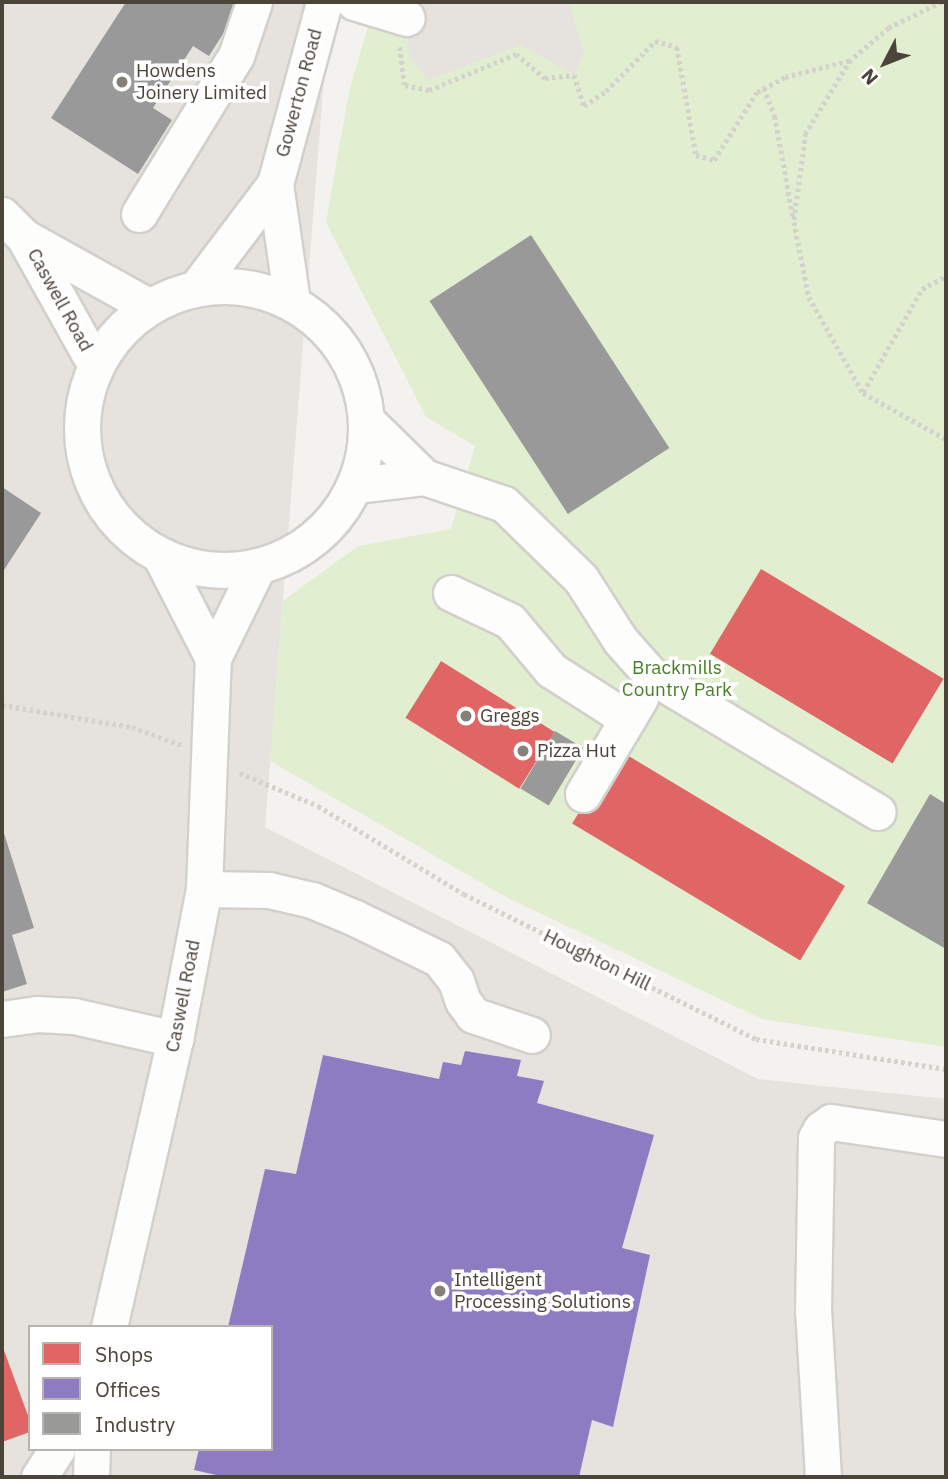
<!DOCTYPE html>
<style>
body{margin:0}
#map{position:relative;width:948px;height:1479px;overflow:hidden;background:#f4f2ee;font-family:"IBM Plex Sans",sans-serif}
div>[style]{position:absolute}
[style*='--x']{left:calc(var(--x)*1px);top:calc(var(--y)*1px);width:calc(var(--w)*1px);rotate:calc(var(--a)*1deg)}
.industrial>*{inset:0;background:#e6e2de}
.green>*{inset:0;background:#e1eecf}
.parking>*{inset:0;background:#e6e3df}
.shops>*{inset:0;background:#e06666;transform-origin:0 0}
.offices>*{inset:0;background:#8e7cc3}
.industry>*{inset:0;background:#999;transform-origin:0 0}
.path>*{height:4.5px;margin-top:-2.25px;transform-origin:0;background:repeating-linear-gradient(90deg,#d3d2cc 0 3.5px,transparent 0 7px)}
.roads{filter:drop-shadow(2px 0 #d2d0cb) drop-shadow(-2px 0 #d2d0cb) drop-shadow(0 2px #d2d0cb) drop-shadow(0 -2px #d2d0cb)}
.minor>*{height:35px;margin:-17.5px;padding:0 17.5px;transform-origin:17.5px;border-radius:17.5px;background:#fdfdfc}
.minor>.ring{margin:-17.5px;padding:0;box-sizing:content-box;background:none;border:35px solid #fdfdfc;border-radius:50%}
.dots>*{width:19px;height:19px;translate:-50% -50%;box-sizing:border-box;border:4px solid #fff;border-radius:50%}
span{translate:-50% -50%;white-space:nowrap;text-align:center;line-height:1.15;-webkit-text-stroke:7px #fff;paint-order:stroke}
.poi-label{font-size:19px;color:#4b4439}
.left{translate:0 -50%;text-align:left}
.street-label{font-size:19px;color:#4b4439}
.park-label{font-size:19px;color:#4a7f2a}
.frame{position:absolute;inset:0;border:4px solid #4b4439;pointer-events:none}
.legend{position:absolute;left:28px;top:1325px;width:245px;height:126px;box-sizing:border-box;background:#fff;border:2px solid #b7b4b0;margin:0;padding:9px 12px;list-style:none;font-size:21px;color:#4b4439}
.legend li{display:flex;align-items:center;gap:14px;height:35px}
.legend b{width:35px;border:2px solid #b7b4b0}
.north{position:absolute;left:850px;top:28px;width:70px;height:70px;-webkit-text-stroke:5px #fff;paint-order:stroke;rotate:228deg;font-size:19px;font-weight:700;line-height:28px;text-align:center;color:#4b4439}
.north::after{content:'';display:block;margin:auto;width:24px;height:32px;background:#4b4439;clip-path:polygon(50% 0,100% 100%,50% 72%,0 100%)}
</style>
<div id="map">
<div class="industrial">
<div style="clip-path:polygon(evenodd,2px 2px,330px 2px,265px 827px,758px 1079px,946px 1099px,946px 1477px,2px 1477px,2px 2px,30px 1327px,271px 1327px,271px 1449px,30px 1449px,30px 1327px)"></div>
</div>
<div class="green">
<div style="clip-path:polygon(375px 2px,721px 2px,728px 5px,733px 2px,946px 2px,946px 1047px,762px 1019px,506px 897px,270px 761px,283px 601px,358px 546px,451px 529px,475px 446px,426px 417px,326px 222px,349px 92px)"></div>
</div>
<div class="parking">
<div style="clip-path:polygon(403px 2px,447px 2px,450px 5px,463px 2px,569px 2px,584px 53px,574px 75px,521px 45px,428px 80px,409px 58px,407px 18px)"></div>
</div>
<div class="shops">
<div style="left:761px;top:569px;width:213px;height:99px;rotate:31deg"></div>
<div style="left:441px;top:661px;width:134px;height:67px;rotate:32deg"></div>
<div style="left:617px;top:749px;width:266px;height:87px;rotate:31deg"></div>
<div style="clip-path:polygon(2px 1345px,30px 1421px,30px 1432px,2px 1442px)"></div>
</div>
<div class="offices">
<div style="clip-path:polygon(465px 1051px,521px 1060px,517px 1076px,544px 1081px,537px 1103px,654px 1135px,622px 1248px,650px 1255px,613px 1427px,592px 1420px,579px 1477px,225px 1477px,194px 1470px,199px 1449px,271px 1449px,271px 1327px,228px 1327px,265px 1169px,296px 1174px,323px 1055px,439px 1079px,443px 1062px,461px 1065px)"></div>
</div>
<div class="industry">
<div style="clip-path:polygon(126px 2px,233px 2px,240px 7px,209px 56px,193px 46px,153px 108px,172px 120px,138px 174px,51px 118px)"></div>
<div style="left:531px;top:235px;width:254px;height:121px;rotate:57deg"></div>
<div style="clip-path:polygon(2px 487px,41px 513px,2px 573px)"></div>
<div style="left:555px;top:731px;width:33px;height:67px;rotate:31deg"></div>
<div style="clip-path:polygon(930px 794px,946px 804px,946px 949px,867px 903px)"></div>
<div style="clip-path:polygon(2px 827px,34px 928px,12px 935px,27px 984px,2px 992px)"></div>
</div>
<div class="path">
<div style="--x:942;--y:2;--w:59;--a:153.9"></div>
<div style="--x:889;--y:28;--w:50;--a:139.9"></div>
<div style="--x:851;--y:60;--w:86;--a:121.7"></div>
<div style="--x:806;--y:133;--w:90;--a:97.7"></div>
<div style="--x:794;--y:222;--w:76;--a:78.7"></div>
<div style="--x:809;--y:297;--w:110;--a:60.6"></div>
<div style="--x:863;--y:393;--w:95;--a:29"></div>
<div style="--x:400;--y:47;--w:38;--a:83"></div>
<div style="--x:405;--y:85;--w:25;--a:12"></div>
<div style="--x:429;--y:90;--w:94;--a:-22.5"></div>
<div style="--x:516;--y:54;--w:38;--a:40"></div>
<div style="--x:545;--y:78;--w:29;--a:-6"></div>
<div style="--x:574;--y:75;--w:33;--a:72"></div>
<div style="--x:584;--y:106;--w:27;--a:-34"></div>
<div style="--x:606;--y:91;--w:70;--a:-45.6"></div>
<div style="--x:655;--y:41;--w:23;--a:15"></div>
<div style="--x:677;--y:47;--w:110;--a:80"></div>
<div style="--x:696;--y:155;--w:19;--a:16"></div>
<div style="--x:714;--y:160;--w:80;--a:-57.7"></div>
<div style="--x:757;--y:92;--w:32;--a:-28"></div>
<div style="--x:785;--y:77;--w:68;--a:-14.4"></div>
<div style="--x:764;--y:88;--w:30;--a:69"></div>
<div style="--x:775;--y:116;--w:103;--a:79.9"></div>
<div style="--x:863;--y:392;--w:119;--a:-60.2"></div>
<div style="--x:922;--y:289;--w:27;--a:-28"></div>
<div style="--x:2;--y:705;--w:132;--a:9.6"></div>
<div style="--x:132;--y:727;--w:52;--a:20.2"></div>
<div style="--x:240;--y:773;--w:85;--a:22.9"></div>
<div style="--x:318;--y:806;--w:170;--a:31.1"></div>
<div style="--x:464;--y:894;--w:326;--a:26.4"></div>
<div style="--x:756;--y:1039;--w:192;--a:9"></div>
</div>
<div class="roads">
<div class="minor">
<div style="--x:354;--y:2;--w:55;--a:16.8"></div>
<div style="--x:275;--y:184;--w:119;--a:81.8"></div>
<div style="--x:139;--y:214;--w:185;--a:-58.5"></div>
<div style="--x:236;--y:56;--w:57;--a:-71.6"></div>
<div style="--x:2;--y:215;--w:31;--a:45"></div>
<div style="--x:24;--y:237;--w:142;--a:29.1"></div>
<div style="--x:24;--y:237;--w:145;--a:60.8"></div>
<div class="ring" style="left:82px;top:286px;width:249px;height:249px"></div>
<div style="--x:197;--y:287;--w:129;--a:-52.9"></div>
<div style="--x:275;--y:184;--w:188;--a:-74.9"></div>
<div style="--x:367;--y:421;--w:80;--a:44.5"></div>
<div style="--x:356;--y:485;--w:68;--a:-6.7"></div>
<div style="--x:424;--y:477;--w:84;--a:18.6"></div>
<div style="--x:504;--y:504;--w:107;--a:44.2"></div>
<div style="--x:581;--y:579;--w:72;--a:57.4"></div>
<div style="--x:620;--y:640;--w:50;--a:48.3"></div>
<div style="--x:653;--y:677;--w:262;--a:31"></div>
<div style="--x:161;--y:557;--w:114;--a:62.8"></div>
<div style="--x:451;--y:593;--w:65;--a:25.4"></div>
<div style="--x:510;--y:621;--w:64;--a:50.1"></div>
<div style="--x:551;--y:670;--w:91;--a:32.5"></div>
<div style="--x:583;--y:794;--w:112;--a:-59.3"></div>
<div style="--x:204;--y:889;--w:65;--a:0.9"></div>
<div style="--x:269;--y:890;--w:44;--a:13.1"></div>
<div style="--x:312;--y:900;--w:47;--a:22.7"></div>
<div style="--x:355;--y:918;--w:93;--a:26"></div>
<div style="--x:439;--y:959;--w:28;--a:52"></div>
<div style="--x:456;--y:981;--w:21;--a:71"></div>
<div style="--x:463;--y:1001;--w:17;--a:54"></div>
<div style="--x:473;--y:1015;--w:62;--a:18.7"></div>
<div style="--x:2;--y:1019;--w:35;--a:-8"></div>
<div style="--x:37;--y:1014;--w:37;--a:3"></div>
<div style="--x:74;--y:1016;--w:104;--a:12.8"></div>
<div style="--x:109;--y:1327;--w:295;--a:-77.1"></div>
<div style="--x:175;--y:1039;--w:153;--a:-79.1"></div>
<div style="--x:204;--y:889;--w:231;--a:-87.8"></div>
<div style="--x:213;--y:658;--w:100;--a:-63.9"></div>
<div style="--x:39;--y:1477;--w:33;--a:-57"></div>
<div style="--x:91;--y:1477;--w:28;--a:-88"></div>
<div style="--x:823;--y:1477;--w:166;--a:-93.4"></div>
<div style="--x:813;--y:1311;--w:173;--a:-89"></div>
<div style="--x:816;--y:1138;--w:10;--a:-61"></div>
<div style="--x:821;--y:1129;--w:12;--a:-35"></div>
<div style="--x:831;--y:1122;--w:116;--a:8.4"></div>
</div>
</div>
<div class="dots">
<div style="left:122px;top:82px;background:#868178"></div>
<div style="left:466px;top:716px;background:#868178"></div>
<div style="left:523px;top:751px;background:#868178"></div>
<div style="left:440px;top:1291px;background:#868178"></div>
</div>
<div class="poi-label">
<span class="left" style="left:136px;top:82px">Howdens<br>Joinery Limited</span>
<span class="left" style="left:480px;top:716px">Greggs</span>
<span class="left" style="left:537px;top:751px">Pizza Hut</span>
<span class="left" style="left:454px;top:1291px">Intelligent<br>Processing Solutions</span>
</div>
<div class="street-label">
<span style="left:299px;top:93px;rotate:-75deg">Gowerton Road</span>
<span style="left:60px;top:300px;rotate:61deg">Caswell Road</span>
<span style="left:597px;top:960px;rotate:26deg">Houghton Hill</span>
<span style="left:183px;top:996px;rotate:-79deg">Caswell Road</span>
</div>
<div class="park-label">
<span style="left:677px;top:679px">Brackmills<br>Country Park</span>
</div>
<div class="frame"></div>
<ul class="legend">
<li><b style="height:19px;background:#e06666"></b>Shops</li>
<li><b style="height:19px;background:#8e7cc3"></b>Offices</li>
<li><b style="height:19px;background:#999"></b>Industry</li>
</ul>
<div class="north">N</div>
</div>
